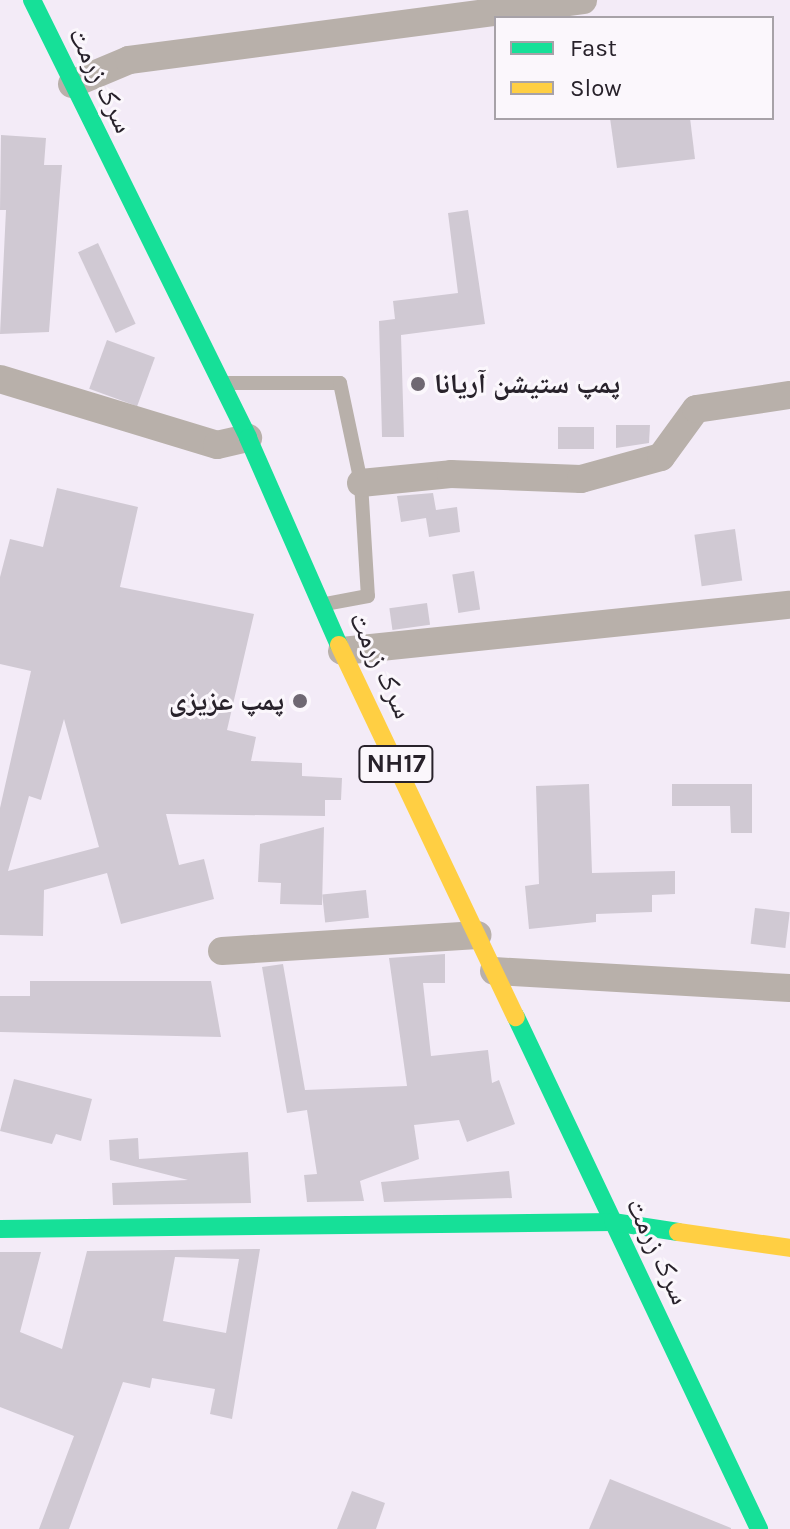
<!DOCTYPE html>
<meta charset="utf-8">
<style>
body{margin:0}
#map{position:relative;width:790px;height:1529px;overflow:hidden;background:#f3ebf7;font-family:Karla,"Noto Naskh Arabic",sans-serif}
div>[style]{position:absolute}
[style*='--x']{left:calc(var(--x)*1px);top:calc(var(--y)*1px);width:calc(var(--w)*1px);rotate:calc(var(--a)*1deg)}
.building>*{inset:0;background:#d0c9d3;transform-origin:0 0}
.lane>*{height:14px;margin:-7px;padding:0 7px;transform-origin:7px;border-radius:7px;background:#b8b0aa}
.street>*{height:28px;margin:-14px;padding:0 14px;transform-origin:14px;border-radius:14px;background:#b8b0aa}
.fast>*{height:18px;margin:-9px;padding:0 9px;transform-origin:9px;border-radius:9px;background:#16e098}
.slow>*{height:18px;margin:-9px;padding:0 9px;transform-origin:9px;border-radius:9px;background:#ffcf43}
.dots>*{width:22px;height:22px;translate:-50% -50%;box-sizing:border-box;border:4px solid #fbf7fc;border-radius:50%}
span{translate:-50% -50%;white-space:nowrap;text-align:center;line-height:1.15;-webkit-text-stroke:6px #fbf7fc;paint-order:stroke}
.shield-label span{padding:2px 6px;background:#fbf7fc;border:2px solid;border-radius:6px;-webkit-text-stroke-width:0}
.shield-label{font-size:26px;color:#28222b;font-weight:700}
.street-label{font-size:28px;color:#28222b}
.poi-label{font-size:28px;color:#28222b;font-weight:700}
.left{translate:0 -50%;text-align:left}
.right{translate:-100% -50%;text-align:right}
.legend{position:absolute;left:494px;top:16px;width:280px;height:104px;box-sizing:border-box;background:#fbf7fc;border:2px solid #a7a2a8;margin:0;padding:10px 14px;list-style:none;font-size:24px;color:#28222b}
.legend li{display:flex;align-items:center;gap:16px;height:40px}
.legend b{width:40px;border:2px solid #a7a2a8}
</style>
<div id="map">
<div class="building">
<div style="clip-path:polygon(610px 118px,690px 118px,695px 159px,617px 168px)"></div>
<div style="clip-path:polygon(1px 135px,46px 138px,44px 165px,62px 165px,49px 332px,0 334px,6px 210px,0 210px)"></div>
<div style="clip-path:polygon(468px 210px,485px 324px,401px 335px,404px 437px,382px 437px,379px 321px,395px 319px,393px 301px,458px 293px,448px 213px)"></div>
<div style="left:98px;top:243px;width:89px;height:22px;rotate:65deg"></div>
<div style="left:107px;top:340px;width:51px;height:52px;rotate:20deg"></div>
<div style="clip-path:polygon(616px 425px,650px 425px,649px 443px,616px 448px)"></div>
<div style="left:558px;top:427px;width:36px;height:22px"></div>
<div style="clip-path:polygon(evenodd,57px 488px,138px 507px,120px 587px,254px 614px,227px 730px,256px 737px,251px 761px,302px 763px,302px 776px,342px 778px,341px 800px,325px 800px,325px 816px,166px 814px,179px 865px,204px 859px,214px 899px,121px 924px,107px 873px,44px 890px,43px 936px,0 935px,0 808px,31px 671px,0 664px,0 577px,10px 539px,43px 547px,57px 488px,64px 719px,99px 847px,8px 871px,29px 796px,41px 800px,64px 719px)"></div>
<div style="clip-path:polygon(433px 493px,436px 510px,457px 507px,460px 532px,429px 537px,426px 518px,401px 522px,397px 496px)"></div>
<div style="left:735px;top:529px;width:52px;height:41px;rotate:82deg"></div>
<div style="left:474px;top:571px;width:39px;height:22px;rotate:81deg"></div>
<div style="left:427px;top:603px;width:22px;height:38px;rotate:82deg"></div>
<div style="clip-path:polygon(589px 784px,592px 873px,675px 871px,675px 894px,652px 895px,652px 912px,596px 914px,596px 922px,529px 929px,525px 886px,539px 884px,536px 786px)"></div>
<div style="clip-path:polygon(672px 784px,752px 784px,752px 833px,731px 833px,730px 806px,672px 806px)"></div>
<div style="clip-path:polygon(324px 827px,322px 905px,280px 904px,281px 883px,258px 882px,260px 844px)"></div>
<div style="left:366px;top:890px;width:28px;height:44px;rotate:84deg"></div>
<div style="left:755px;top:908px;width:35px;height:36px;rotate:7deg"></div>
<div style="clip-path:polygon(445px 954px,445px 983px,423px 983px,431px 1056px,488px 1050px,492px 1083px,499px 1080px,515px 1124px,467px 1142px,459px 1120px,414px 1125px,419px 1159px,360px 1181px,364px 1201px,307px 1202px,304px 1175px,317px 1174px,307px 1110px,287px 1113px,262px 967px,283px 964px,305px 1090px,407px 1086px,389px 958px)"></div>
<div style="clip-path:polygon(30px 981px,211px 981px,221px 1037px,0 1032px,0 996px,30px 996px)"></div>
<div style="clip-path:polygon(14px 1079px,92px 1099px,81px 1141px,56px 1134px,52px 1144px,0 1131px)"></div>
<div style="clip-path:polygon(138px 1138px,139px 1159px,248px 1152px,251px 1203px,113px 1205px,112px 1183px,188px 1180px,110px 1160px,109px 1140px)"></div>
<div style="clip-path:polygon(509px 1171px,512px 1198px,384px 1202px,381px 1182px)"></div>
<div style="clip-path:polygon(evenodd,260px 1249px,232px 1419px,210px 1414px,215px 1389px,152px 1378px,150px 1388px,123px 1382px,69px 1529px,39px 1529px,74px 1436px,0 1407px,0 1252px,41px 1252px,20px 1332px,62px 1349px,87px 1251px,260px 1249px,175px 1257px,239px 1259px,226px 1333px,163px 1321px,175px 1257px)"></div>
<div style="clip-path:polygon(610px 1479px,731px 1528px,731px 1529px,589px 1529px)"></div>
<div style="clip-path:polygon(352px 1491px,385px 1503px,376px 1529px,337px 1529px)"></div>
</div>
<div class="lane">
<div style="--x:227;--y:383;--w:113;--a:0"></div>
<div style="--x:340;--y:383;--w:102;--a:78.1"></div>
<div style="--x:361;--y:483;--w:113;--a:86.5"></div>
<div style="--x:368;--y:596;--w:44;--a:169.5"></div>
</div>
<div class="street">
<div style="--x:72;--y:84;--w:62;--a:-22.8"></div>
<div style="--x:129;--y:60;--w:458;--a:-7.5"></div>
<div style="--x:0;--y:379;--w:227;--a:16.9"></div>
<div style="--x:217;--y:445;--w:32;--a:-13"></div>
<div style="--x:361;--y:483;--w:90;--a:-5.7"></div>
<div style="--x:451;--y:474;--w:130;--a:2.2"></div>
<div style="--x:581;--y:479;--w:83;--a:-15.4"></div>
<div style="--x:661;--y:457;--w:59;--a:-53.9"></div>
<div style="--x:696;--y:409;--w:95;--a:-8.5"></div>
<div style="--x:342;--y:651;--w:450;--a:-5.9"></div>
<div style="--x:222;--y:951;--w:256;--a:-3.6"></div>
<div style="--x:494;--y:971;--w:296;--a:3.3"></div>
</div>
<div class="fast">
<div style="--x:32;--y:0;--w:488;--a:63.7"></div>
<div style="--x:248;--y:438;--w:226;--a:66.3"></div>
<div style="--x:516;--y:1017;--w:567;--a:64.61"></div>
<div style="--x:0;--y:1229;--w:613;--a:-0.65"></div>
<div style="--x:613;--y:1222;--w:66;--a:8.7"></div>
</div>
<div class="slow">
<div style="--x:339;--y:645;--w:412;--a:64.6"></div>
<div style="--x:678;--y:1232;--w:113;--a:8.1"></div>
</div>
<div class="dots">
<div style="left:418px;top:384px;background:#6f6872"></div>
<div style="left:300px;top:701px;background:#6f6872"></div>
</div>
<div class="shield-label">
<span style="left:396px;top:764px">NH17</span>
</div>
<div class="street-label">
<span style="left:101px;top:80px;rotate:64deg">سرک زرمت</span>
<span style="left:381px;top:665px;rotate:65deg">سرک زرمت</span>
<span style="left:658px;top:1251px;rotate:65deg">سرک زرمت</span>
</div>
<div class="poi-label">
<span class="left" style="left:434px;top:384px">پمپ ستیشن آریانا</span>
<span class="right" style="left:284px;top:701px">پمپ عزیزی</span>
</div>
<ul class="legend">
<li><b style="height:10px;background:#16e098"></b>Fast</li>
<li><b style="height:10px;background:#ffcf43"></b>Slow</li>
</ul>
</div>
